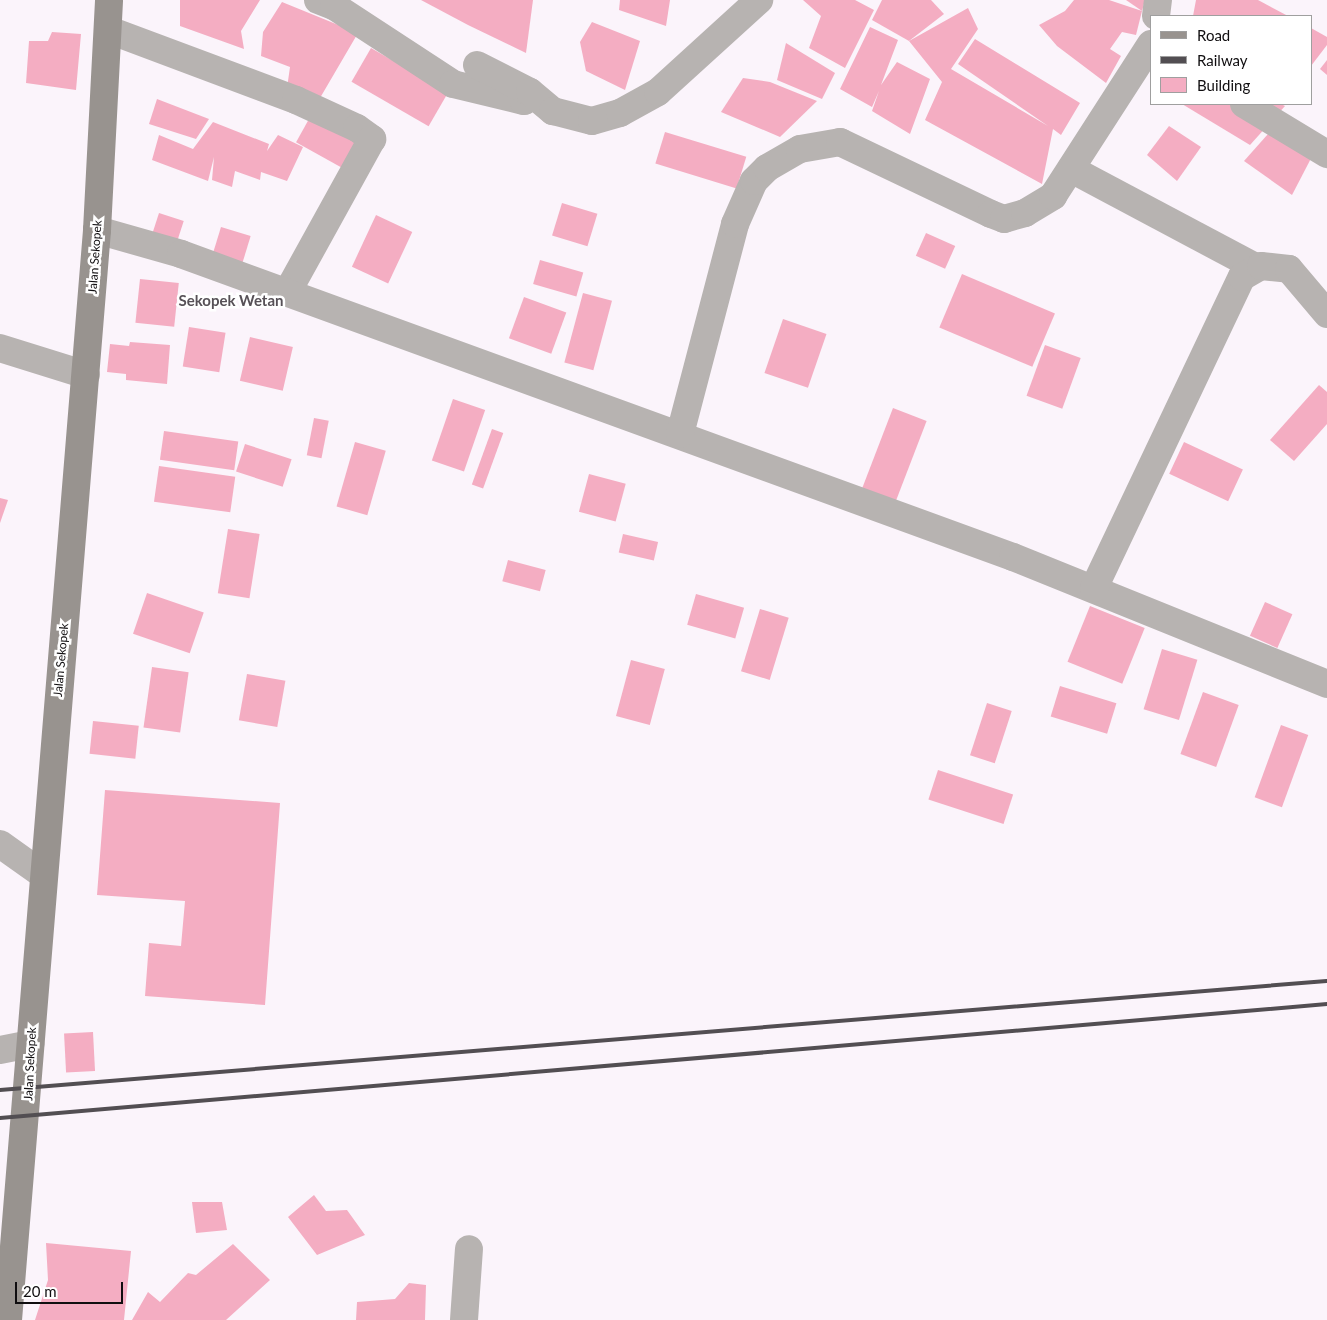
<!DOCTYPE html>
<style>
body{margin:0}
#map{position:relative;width:1327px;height:1320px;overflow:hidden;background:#fbf4fb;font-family:Lato,sans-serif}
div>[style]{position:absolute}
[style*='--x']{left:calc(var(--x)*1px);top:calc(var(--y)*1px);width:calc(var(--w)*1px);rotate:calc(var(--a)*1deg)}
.building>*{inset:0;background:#f4adc2;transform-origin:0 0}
.street>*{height:28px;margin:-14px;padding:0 14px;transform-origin:14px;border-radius:14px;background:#b7b3b1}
.secondary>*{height:28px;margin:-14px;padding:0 14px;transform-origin:14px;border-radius:14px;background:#98938f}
.rail>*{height:4px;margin:-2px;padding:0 2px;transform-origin:2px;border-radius:2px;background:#524e52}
span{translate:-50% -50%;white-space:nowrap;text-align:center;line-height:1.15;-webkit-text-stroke:5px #fff;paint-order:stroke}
.street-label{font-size:12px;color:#100e10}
.quarter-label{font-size:15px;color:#575157;font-weight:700}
.legend{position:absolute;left:1150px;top:15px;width:162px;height:90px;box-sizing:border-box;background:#fff;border:1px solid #9f9f9f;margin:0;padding:6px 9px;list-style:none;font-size:15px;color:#100e10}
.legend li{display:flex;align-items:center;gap:10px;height:25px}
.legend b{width:25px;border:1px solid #9f9f9f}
.scale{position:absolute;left:15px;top:1282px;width:108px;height:22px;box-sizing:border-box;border:2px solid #100e10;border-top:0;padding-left:6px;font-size:15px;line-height:18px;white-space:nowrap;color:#100e10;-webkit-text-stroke:4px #fff;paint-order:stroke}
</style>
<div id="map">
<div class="building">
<div style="clip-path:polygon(180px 0,260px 0,241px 31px,244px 49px,180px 26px)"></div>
<div style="clip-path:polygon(421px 0,533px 0,526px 53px,468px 25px)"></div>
<div style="clip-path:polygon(620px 0,670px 0,666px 26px,619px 10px)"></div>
<div style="clip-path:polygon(803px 0,855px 0,874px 10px,845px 68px,809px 48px,821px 16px)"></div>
<div style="clip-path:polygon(882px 0,931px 0,944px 14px,909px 41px,872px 20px)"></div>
<div style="clip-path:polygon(1074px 0,1109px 0,1142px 11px,1136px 35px,1122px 32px,1110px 49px,1121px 56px,1106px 83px,1057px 46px,1039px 25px,1065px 11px)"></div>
<div style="clip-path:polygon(1126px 0,1145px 0,1142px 11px)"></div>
<div style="clip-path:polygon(1196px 0,1258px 0,1288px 16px,1193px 16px)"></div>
<div style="clip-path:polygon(282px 2px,358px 33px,320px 98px,287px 88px,290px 67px,261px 56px,263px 32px)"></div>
<div style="clip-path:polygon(968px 8px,978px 29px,951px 69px,1048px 126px,958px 64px,975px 39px,1080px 103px,1061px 135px,1053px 129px,1042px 184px,925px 120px,942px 82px,909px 41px)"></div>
<div style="clip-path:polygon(592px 22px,640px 41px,625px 90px,586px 71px,580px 42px)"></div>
<div style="clip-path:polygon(870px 27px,898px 40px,881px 85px,897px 62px,930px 79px,910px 134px,872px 111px,879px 91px,872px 107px,840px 89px)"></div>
<div style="clip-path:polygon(1311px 28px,1327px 37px,1327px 45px,1311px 66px)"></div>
<div style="clip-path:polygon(52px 32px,81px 34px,76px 90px,26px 83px,29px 41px,48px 41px)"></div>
<div style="clip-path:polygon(786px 43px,835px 73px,822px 99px,777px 80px)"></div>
<div style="left:371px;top:48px;width:89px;height:39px;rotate:30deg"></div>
<div style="clip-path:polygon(1327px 60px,1327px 75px,1320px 69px)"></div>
<div style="clip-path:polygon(743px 78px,770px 82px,817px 101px,780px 137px,721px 112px)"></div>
<div style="clip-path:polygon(157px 99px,209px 119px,196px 139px,149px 124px)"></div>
<div style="clip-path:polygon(1182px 104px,1281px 104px,1285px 106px,1250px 145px)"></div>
<div style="left:314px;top:110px;width:56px;height:37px;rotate:29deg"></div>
<div style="clip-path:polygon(1283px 117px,1319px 143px,1292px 195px,1244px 161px)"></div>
<div style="clip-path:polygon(213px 122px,269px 144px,267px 151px,278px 135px,303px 147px,287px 181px,261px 172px,260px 180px,235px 171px,232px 187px,212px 180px,214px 157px,208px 181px,152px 160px,159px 135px,193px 149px)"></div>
<div style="clip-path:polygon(1169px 126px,1201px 147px,1177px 181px,1147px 155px)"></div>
<div style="left:665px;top:132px;width:85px;height:33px;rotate:17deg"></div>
<div style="left:562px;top:203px;width:37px;height:34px;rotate:17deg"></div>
<div style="left:159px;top:213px;width:26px;height:28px;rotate:18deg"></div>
<div style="left:376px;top:215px;width:40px;height:57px;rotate:25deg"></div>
<div style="left:221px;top:227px;width:31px;height:34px;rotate:17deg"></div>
<div style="left:926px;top:233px;width:32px;height:25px;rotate:24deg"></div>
<div style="left:540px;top:260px;width:45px;height:25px;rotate:16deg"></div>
<div style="left:962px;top:274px;width:101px;height:58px;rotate:23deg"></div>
<div style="left:140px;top:279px;width:39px;height:44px;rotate:6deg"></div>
<div style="left:583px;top:293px;width:30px;height:72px;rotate:15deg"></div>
<div style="left:524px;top:297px;width:45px;height:44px;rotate:20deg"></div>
<div style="left:783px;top:319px;width:46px;height:57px;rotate:19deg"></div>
<div style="left:189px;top:327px;width:37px;height:40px;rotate:9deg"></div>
<div style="left:250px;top:337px;width:44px;height:45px;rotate:13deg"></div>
<div style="clip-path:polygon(130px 342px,170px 345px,167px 384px,126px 380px,126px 374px,107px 372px,110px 344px,129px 346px)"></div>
<div style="left:1045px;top:345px;width:38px;height:54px;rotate:20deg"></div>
<div style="clip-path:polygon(1319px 385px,1327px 392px,1327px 424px,1294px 461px,1270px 440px)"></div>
<div style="left:453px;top:399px;width:34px;height:65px;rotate:19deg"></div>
<div style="left:893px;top:408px;width:36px;height:86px;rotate:21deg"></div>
<div style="left:314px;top:418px;width:15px;height:38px;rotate:11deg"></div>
<div style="left:492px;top:429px;width:12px;height:59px;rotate:20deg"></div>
<div style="left:164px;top:431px;width:75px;height:29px;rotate:8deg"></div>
<div style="left:355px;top:442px;width:32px;height:67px;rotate:16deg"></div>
<div style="left:1184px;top:442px;width:65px;height:35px;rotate:25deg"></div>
<div style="left:245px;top:444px;width:49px;height:29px;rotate:18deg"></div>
<div style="left:159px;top:466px;width:77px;height:36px;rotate:8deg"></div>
<div style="left:589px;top:474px;width:38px;height:39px;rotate:15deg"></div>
<div style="clip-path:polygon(0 498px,8px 500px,0 523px)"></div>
<div style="left:228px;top:529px;width:32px;height:65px;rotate:9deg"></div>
<div style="left:623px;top:534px;width:36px;height:19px;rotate:13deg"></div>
<div style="left:508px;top:560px;width:39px;height:22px;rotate:15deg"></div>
<div style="left:147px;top:593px;width:60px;height:43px;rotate:19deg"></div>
<div style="left:696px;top:594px;width:50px;height:32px;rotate:16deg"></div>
<div style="left:1265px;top:602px;width:30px;height:37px;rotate:24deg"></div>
<div style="left:1090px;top:606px;width:59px;height:60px;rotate:22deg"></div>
<div style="left:760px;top:609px;width:30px;height:65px;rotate:17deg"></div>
<div style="left:1162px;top:649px;width:37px;height:63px;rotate:17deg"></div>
<div style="left:631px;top:660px;width:35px;height:58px;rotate:15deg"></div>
<div style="left:152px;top:667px;width:37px;height:61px;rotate:8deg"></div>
<div style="left:247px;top:674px;width:39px;height:47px;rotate:10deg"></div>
<div style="left:1060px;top:686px;width:59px;height:32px;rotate:17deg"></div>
<div style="left:1203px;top:692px;width:38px;height:66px;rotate:20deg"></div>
<div style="left:987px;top:703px;width:26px;height:55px;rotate:18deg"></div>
<div style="left:93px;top:721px;width:46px;height:33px;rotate:6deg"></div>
<div style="left:1281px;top:725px;width:29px;height:77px;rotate:20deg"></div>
<div style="left:938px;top:770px;width:79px;height:31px;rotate:18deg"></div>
<div style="clip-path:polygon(105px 790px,280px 803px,265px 1005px,145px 996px,149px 943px,181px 946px,185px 901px,97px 895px)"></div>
<div style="left:93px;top:1032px;width:39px;height:29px;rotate:87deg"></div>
<div style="clip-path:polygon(314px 1195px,326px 1211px,347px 1210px,365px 1235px,317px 1255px,288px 1217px)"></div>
<div style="clip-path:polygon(192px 1202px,222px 1202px,227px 1230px,196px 1233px)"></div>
<div style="clip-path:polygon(46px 1243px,131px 1251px,124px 1320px,35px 1320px,48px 1280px)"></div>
<div style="clip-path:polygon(233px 1244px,270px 1280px,226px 1320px,132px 1320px,148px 1292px,160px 1302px,188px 1273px,196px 1275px)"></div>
<div style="clip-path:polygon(409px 1283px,426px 1285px,425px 1320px,356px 1320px,357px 1302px,395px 1299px)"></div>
</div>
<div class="street">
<div style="--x:318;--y:0;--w:17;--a:21"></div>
<div style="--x:334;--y:6;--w:142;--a:33.2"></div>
<div style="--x:453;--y:84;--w:73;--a:13.5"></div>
<div style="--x:524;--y:101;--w:5;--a:-53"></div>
<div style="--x:1156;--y:16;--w:16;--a:-83"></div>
<div style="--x:109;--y:30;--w:200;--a:20.5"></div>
<div style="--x:296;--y:100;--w:67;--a:24.7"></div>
<div style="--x:357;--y:128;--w:19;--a:36"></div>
<div style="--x:372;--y:139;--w:176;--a:118.9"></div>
<div style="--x:477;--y:65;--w:59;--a:27"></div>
<div style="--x:530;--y:92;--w:30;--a:40"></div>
<div style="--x:553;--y:111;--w:40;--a:14.4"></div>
<div style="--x:592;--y:121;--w:29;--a:-16"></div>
<div style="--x:620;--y:113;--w:43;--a:-28.9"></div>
<div style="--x:658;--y:92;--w:137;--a:-42.3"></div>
<div style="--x:1244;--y:104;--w:97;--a:31.1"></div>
<div style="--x:1071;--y:169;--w:208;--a:28"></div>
<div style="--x:97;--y:230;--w:87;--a:15.9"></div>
<div style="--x:181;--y:254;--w:885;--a:20.01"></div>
<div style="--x:1013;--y:557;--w:339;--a:22"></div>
<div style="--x:0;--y:348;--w:90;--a:17.4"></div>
<div style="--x:680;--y:434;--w:217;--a:-75.3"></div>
<div style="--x:735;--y:224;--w:47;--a:-66.2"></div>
<div style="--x:754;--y:181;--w:18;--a:-45"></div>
<div style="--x:767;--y:168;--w:38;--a:-30"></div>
<div style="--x:800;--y:149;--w:41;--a:-9.9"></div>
<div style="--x:840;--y:142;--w:167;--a:25.5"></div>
<div style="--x:991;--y:214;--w:14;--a:21"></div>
<div style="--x:1004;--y:219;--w:22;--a:-16"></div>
<div style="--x:1025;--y:213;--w:33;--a:-31"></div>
<div style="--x:1053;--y:196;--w:181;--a:-57.2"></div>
<div style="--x:1094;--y:588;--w:344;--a:-64.6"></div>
<div style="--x:1242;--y:277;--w:22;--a:-30"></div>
<div style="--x:1261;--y:266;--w:28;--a:6"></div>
<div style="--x:1289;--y:269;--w:59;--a:49.8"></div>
<div style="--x:0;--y:844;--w:52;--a:35.5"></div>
<div style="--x:0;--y:1050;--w:31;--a:-11"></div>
<div style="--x:464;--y:1320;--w:71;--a:-86"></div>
</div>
<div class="secondary">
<div style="--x:8;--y:1320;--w:1094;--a:-85.33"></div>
<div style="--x:97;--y:230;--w:230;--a:-87"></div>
</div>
<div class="rail">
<div style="--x:0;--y:1090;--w:1331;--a:-4.7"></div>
<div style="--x:0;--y:1118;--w:1332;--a:-4.91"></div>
</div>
<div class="street-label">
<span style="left:95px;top:257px;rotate:-86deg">Jalan Sekopek</span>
<span style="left:61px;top:660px;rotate:-85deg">Jalan Sekopek</span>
<span style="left:30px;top:1064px;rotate:-87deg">Jalan Sekopek</span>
</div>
<div class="quarter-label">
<span style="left:231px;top:301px">Sekopek Wetan</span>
</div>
<ul class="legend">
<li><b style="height:6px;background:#98938f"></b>Road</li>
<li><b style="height:6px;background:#524e52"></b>Railway</li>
<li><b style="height:14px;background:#f4adc2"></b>Building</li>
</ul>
<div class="scale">20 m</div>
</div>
